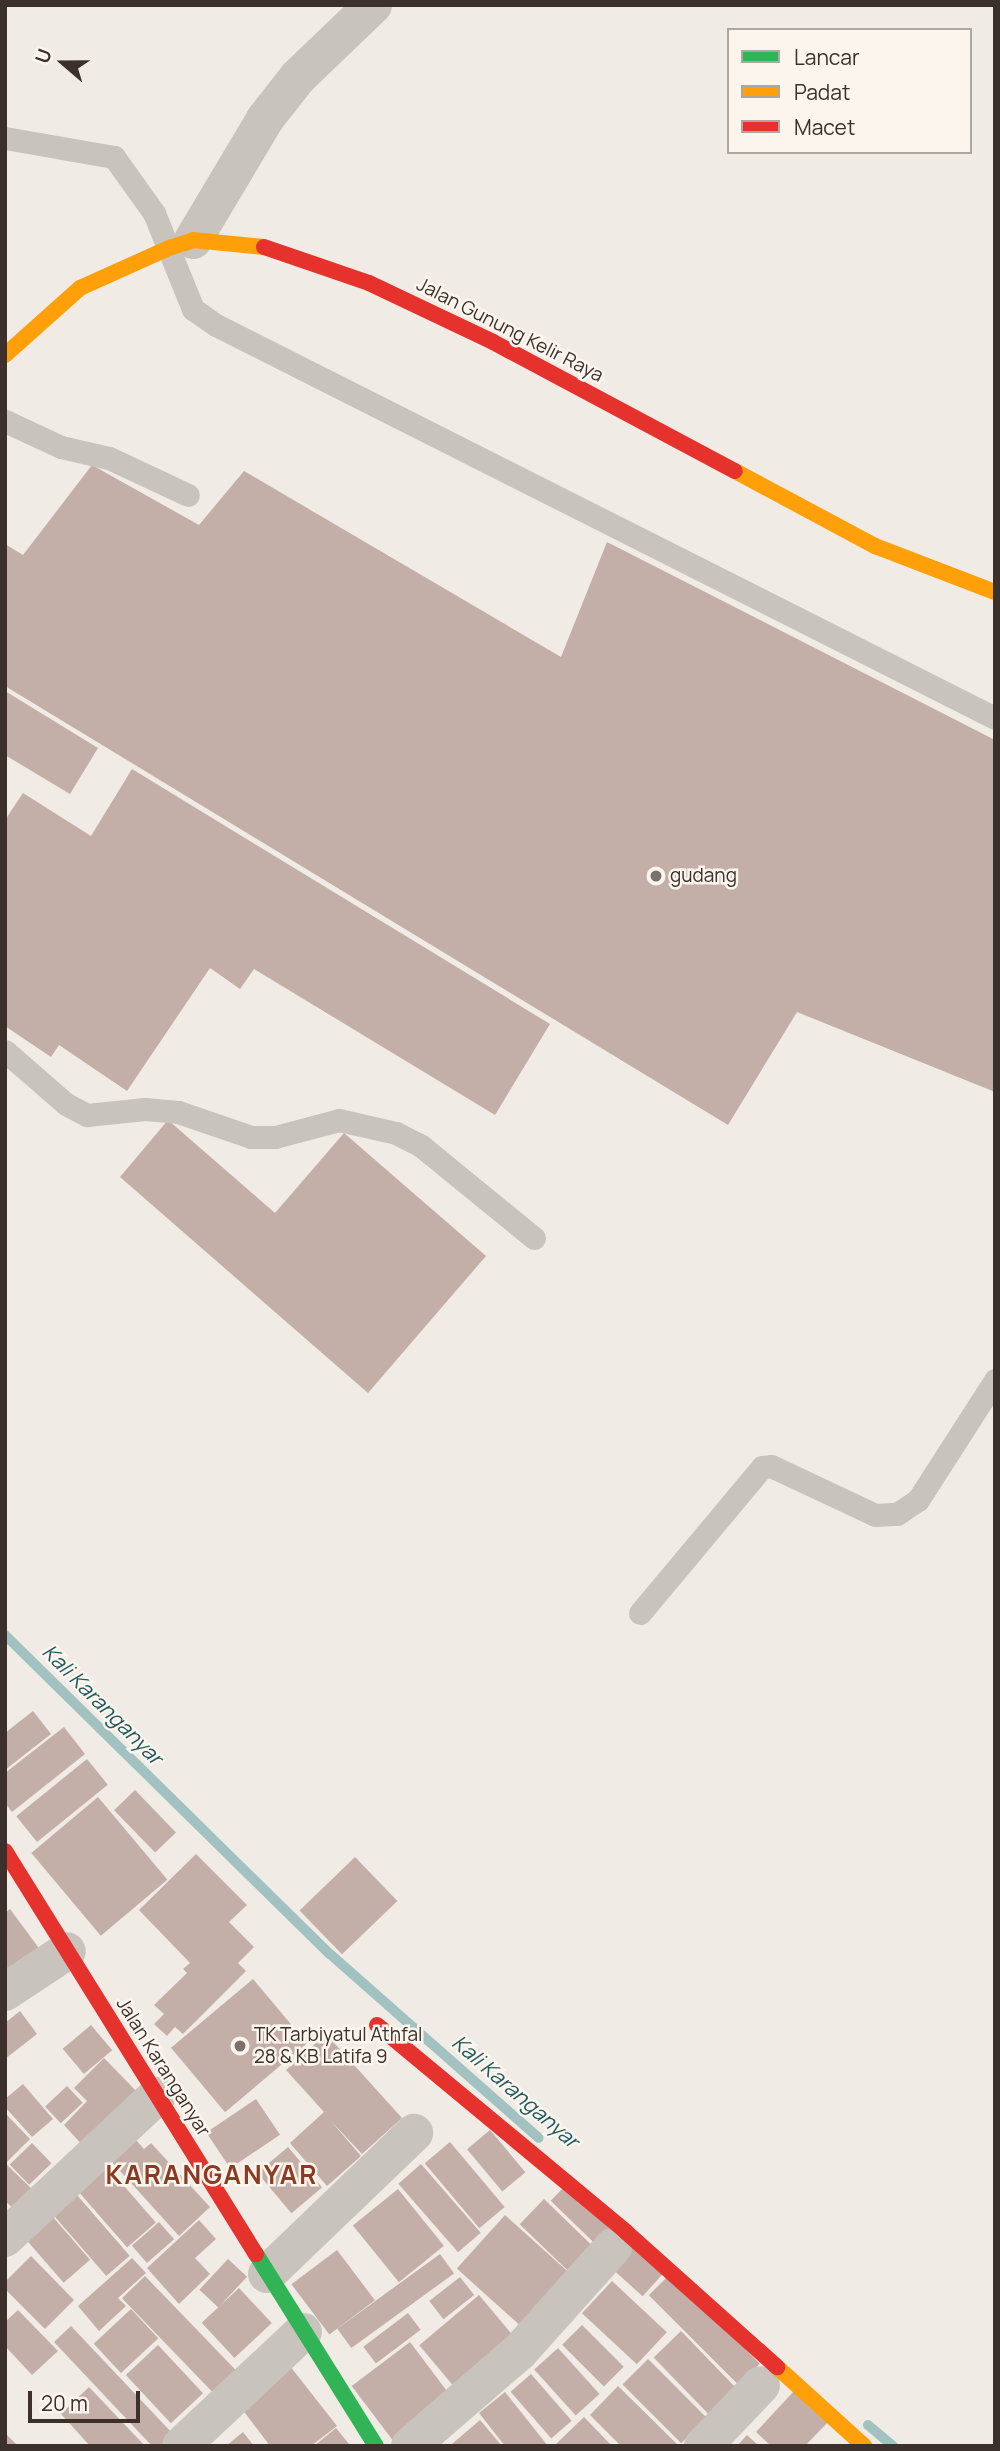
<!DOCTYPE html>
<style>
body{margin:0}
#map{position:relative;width:1000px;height:2451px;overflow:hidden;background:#f0ebe5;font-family:Manrope,sans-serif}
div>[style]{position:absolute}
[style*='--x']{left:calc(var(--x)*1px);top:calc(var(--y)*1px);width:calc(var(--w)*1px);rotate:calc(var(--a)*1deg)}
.stream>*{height:10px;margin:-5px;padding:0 5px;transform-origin:5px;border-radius:5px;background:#a1c2c1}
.building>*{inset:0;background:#c3afa7;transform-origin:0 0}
.lane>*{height:23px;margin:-11.5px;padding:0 11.5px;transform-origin:11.5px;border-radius:11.5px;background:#c9c3be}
.street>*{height:38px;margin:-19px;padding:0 19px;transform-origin:19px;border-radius:19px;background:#c9c3be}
.fast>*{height:16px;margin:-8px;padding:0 8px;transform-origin:8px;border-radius:8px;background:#30b455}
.slow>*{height:16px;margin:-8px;padding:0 8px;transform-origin:8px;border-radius:8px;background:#ff9f0a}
.jam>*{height:16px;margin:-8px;padding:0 8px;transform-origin:8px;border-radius:8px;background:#e5322d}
.dots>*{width:19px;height:19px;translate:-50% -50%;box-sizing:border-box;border:4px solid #fbf5ee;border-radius:50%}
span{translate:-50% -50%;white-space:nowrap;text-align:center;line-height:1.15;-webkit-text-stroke:5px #fbf5ee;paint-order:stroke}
.street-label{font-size:19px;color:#3b302b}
.poi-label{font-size:19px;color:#3b302b}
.left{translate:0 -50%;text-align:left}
.water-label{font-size:21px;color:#1f5a5e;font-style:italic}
.district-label{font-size:26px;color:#8c3b22;font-weight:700;letter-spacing:2px}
.frame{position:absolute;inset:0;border:7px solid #3b302b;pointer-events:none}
.legend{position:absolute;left:727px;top:28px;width:245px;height:126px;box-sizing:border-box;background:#fbf5ee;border:2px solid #aea6a0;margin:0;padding:9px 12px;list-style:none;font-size:21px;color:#3b302b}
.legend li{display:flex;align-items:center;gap:14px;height:35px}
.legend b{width:35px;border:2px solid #aea6a0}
.north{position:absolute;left:28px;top:28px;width:70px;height:70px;-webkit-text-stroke:5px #fbf5ee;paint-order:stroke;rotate:290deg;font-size:19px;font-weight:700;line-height:28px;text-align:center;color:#3b302b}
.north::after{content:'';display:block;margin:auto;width:24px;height:32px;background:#3b302b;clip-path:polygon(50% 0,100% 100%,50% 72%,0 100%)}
.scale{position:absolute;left:28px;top:2391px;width:112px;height:32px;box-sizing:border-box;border:4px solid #3b302b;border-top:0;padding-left:9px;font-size:21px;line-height:24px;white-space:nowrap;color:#3b302b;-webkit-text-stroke:5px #fbf5ee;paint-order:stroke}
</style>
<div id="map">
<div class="stream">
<div style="--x:5;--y:1635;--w:455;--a:44.5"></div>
<div style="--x:330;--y:1954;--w:278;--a:41.4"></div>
<div style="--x:868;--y:2425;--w:33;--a:40"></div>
</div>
<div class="building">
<div style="clip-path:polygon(92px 465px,199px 525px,244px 471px,561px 657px,607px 542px,995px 740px,995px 1092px,797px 1012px,728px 1125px,5px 686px,5px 544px,23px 555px)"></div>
<div style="clip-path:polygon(5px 691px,98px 748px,70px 794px,5px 755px)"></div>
<div style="clip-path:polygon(132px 769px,550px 1024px,495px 1115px,254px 969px,240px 989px,210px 968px,127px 1091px,59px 1045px,51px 1057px,5px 1026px,5px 820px,23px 793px,91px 836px)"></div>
<div style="clip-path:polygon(168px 1120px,275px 1213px,344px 1133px,486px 1256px,368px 1393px,120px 1177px)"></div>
<div style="clip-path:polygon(33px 1711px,51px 1734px,5px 1770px,5px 1733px)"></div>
<div style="clip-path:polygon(64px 1727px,85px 1754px,12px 1812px,5px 1803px,5px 1773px)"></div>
<div style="left:87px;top:1759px;width:33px;height:91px;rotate:51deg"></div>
<div style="left:135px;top:1790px;width:59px;height:29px;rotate:46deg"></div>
<div style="left:98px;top:1797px;width:108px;height:87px;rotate:50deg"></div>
<div style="clip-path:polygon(196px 1854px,247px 1905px,229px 1922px,254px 1947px,238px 1963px,246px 1971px,183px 2034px,175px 2027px,167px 2036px,154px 2024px,164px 2014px,154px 2005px,187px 1973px,183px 1969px,190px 1963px,139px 1910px)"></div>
<div style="left:355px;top:1857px;width:61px;height:77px;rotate:46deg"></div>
<div style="clip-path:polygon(10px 1909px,41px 1951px,11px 1973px,5px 1965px,5px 1913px)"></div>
<div style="left:253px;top:1979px;width:84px;height:107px;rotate:50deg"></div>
<div style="clip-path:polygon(20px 2011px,37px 2034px,5px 2059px,5px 2023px)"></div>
<div style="left:91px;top:2025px;width:33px;height:37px;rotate:50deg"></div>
<div style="clip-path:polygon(326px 2034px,402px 2118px,362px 2154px,330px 2120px,361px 2156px,327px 2186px,290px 2143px,324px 2112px,286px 2070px)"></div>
<div style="clip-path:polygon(104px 2058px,141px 2096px,86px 2149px,64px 2125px,87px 2101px,74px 2088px)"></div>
<div style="clip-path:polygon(23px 2084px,53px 2119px,32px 2137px,5px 2107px,5px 2099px)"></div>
<div style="left:67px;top:2086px;width:23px;height:30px;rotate:47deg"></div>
<div style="left:256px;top:2099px;width:43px;height:60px;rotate:56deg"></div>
<div style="clip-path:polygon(5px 2113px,30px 2139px,7px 2162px,5px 2160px)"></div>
<div style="left:490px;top:2130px;width:55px;height:30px;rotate:50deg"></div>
<div style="clip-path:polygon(136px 2140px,144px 2149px,151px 2143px,210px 2207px,179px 2236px,112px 2162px)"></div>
<div style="left:450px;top:2142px;width:85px;height:33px;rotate:50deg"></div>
<div style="left:32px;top:2143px;width:28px;height:31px;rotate:46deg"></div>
<div style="left:288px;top:2147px;width:53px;height:40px;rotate:50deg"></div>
<div style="clip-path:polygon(5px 2163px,32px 2189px,13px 2208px,5px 2201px)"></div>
<div style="left:104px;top:2163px;width:79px;height:38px;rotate:49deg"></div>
<div style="left:421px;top:2164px;width:91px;height:30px;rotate:49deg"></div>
<div style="left:566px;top:2185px;width:70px;height:22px;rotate:44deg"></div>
<div style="left:70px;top:2187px;width:91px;height:31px;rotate:49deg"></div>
<div style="left:398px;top:2189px;width:73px;height:58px;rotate:51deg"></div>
<div style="left:544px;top:2199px;width:74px;height:35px;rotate:44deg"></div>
<div style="left:505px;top:2215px;width:93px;height:72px;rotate:42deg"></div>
<div style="left:52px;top:2216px;width:58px;height:35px;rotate:49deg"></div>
<div style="clip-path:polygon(199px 2220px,216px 2239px,195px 2258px,210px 2274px,179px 2304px,147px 2268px)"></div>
<div style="left:159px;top:2222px;width:23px;height:36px;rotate:49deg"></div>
<div style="left:635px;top:2245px;width:40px;height:33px;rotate:42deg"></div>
<div style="left:337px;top:2250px;width:63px;height:57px;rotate:53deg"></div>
<div style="left:440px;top:2254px;width:24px;height:127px;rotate:54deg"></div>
<div style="clip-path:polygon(31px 2256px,74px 2300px,45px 2329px,5px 2289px,5px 2282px)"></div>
<div style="clip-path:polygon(132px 2258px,146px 2273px,118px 2298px,126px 2306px,99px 2331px,78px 2306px)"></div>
<div style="left:228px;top:2259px;width:26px;height:42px;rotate:43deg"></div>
<div style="left:670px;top:2274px;width:127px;height:30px;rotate:45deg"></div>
<div style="left:145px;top:2276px;width:142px;height:32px;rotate:46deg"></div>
<div style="left:460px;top:2277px;width:23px;height:39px;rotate:52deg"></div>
<div style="left:612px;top:2281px;width:75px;height:44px;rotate:43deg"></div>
<div style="left:239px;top:2288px;width:48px;height:51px;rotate:47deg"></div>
<div style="left:479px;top:2295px;width:64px;height:78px;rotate:50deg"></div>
<div style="left:131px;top:2309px;width:40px;height:51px;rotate:47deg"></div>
<div style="clip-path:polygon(18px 2310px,58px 2351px,32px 2375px,5px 2346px,5px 2322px)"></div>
<div style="left:408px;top:2313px;width:21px;height:56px;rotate:53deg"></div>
<div style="left:582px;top:2325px;width:59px;height:28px;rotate:45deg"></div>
<div style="clip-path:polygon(71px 2326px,173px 2434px,161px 2446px,152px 2446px,54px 2342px)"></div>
<div style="left:681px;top:2331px;width:83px;height:38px;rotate:46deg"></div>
<div style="left:410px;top:2342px;width:70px;height:73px;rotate:53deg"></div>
<div style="left:158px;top:2345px;width:66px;height:44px;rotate:47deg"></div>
<div style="left:558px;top:2348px;width:62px;height:32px;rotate:48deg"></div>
<div style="left:648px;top:2359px;width:83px;height:36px;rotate:45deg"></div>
<div style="clip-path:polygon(286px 2361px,337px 2426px,311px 2446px,270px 2446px,236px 2401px)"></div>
<div style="left:531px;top:2374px;width:62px;height:27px;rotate:49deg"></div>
<div style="clip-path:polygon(618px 2386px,679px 2446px,621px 2446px,590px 2415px)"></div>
<div style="clip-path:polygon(89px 2387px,145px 2446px,90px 2446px,61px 2414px)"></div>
<div style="clip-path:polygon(795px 2390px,828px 2422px,805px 2446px,771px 2446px,756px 2432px)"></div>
<div style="clip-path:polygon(505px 2392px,548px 2446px,505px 2446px,479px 2413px)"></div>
<div style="clip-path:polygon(584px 2417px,612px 2446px,554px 2446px)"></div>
<div style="clip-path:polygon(480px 2420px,502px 2446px,454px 2446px,452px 2444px)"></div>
<div style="clip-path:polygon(336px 2428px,349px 2444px,314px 2446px)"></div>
<div style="clip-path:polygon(243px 2432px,254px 2446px,226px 2446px)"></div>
<div style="clip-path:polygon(5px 2433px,16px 2444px,15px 2446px,5px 2446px)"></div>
<div style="clip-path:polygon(747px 2435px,759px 2446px,737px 2446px)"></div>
</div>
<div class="lane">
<div style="--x:5;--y:138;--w:111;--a:9.9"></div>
<div style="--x:114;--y:157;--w:69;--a:54.5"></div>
<div style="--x:154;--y:213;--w:104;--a:67.9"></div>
<div style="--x:193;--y:309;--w:28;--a:35"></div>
<div style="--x:216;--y:325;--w:873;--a:26.77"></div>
<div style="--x:5;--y:421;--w:62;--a:24.9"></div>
<div style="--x:61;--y:447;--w:49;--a:12.9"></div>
<div style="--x:109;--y:458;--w:87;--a:25.1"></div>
<div style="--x:5;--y:1051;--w:81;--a:41"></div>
<div style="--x:66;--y:1104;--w:24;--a:28"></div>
<div style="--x:87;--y:1115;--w:58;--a:-5.9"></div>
<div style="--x:145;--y:1109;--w:33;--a:5"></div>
<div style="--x:178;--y:1112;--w:77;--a:18.9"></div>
<div style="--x:251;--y:1137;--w:24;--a:0"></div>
<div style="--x:275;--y:1137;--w:66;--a:-14.9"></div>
<div style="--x:339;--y:1120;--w:58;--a:12.8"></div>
<div style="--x:396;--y:1133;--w:27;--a:27"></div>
<div style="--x:420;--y:1145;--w:147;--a:39.2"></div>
<div style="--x:640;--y:1613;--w:190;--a:-50.1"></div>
<div style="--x:762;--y:1467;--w:9;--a:-6"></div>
<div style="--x:771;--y:1466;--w:115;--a:25.2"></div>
<div style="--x:875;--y:1515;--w:22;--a:-3"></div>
<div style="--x:897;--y:1514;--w:25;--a:-34"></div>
<div style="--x:918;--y:1500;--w:143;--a:-57.3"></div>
</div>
<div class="street">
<div style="--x:193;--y:240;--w:141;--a:-59.2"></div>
<div style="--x:265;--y:119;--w:53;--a:-51.8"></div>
<div style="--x:298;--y:77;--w:104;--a:-43.8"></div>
<div style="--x:5;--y:1992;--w:74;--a:-33.5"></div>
<div style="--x:5;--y:2238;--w:208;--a:-43.1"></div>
<div style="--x:267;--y:2274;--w:204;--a:-43.8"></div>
<div style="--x:181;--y:2446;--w:167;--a:-43.1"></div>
<div style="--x:410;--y:2446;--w:145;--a:-40.8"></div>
<div style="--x:520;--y:2351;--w:140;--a:-48.2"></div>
<div style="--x:703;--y:2446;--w:84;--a:-46.4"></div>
</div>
<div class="fast">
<div style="--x:256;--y:2254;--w:226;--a:58"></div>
</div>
<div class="slow">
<div style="--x:5;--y:355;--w:101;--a:-41.8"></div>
<div style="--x:80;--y:288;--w:98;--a:-24.2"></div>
<div style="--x:169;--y:248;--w:25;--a:-18"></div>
<div style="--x:193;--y:240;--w:71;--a:5.6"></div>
<div style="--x:735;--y:471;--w:159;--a:28.2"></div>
<div style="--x:875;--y:546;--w:129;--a:21"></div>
<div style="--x:777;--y:2367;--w:118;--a:42.2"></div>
</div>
<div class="jam">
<div style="--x:264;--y:247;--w:111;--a:18.9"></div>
<div style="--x:369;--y:283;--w:137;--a:25.4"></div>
<div style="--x:493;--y:342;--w:274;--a:28.1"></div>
<div style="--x:5;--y:1851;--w:475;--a:58.1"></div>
<div style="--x:377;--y:2025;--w:324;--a:39.7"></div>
<div style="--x:626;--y:2232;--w:203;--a:41.8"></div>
</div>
<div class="dots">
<div style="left:656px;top:876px;background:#7a716c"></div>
<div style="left:240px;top:2046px;background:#7a716c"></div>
</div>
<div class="street-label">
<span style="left:510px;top:330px;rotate:27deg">Jalan Gunung Kelir Raya</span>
<span style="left:163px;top:2067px;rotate:58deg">Jalan Karanganyar</span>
</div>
<div class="poi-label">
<span class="left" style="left:670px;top:876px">gudang</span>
<span class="left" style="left:254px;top:2046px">TK Tarbiyatul Athfal<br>28 &amp; KB Latifa 9</span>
</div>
<div class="water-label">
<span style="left:103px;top:1704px;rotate:45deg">Kali Karanganyar</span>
<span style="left:516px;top:2091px;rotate:41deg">Kali Karanganyar</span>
</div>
<div class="district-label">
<span style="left:212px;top:2175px">KARANGANYAR</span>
</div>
<div class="frame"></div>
<ul class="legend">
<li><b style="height:9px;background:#30b455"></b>Lancar</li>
<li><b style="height:9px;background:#ff9f0a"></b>Padat</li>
<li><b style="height:9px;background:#e5322d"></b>Macet</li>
</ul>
<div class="north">U</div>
<div class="scale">20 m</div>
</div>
